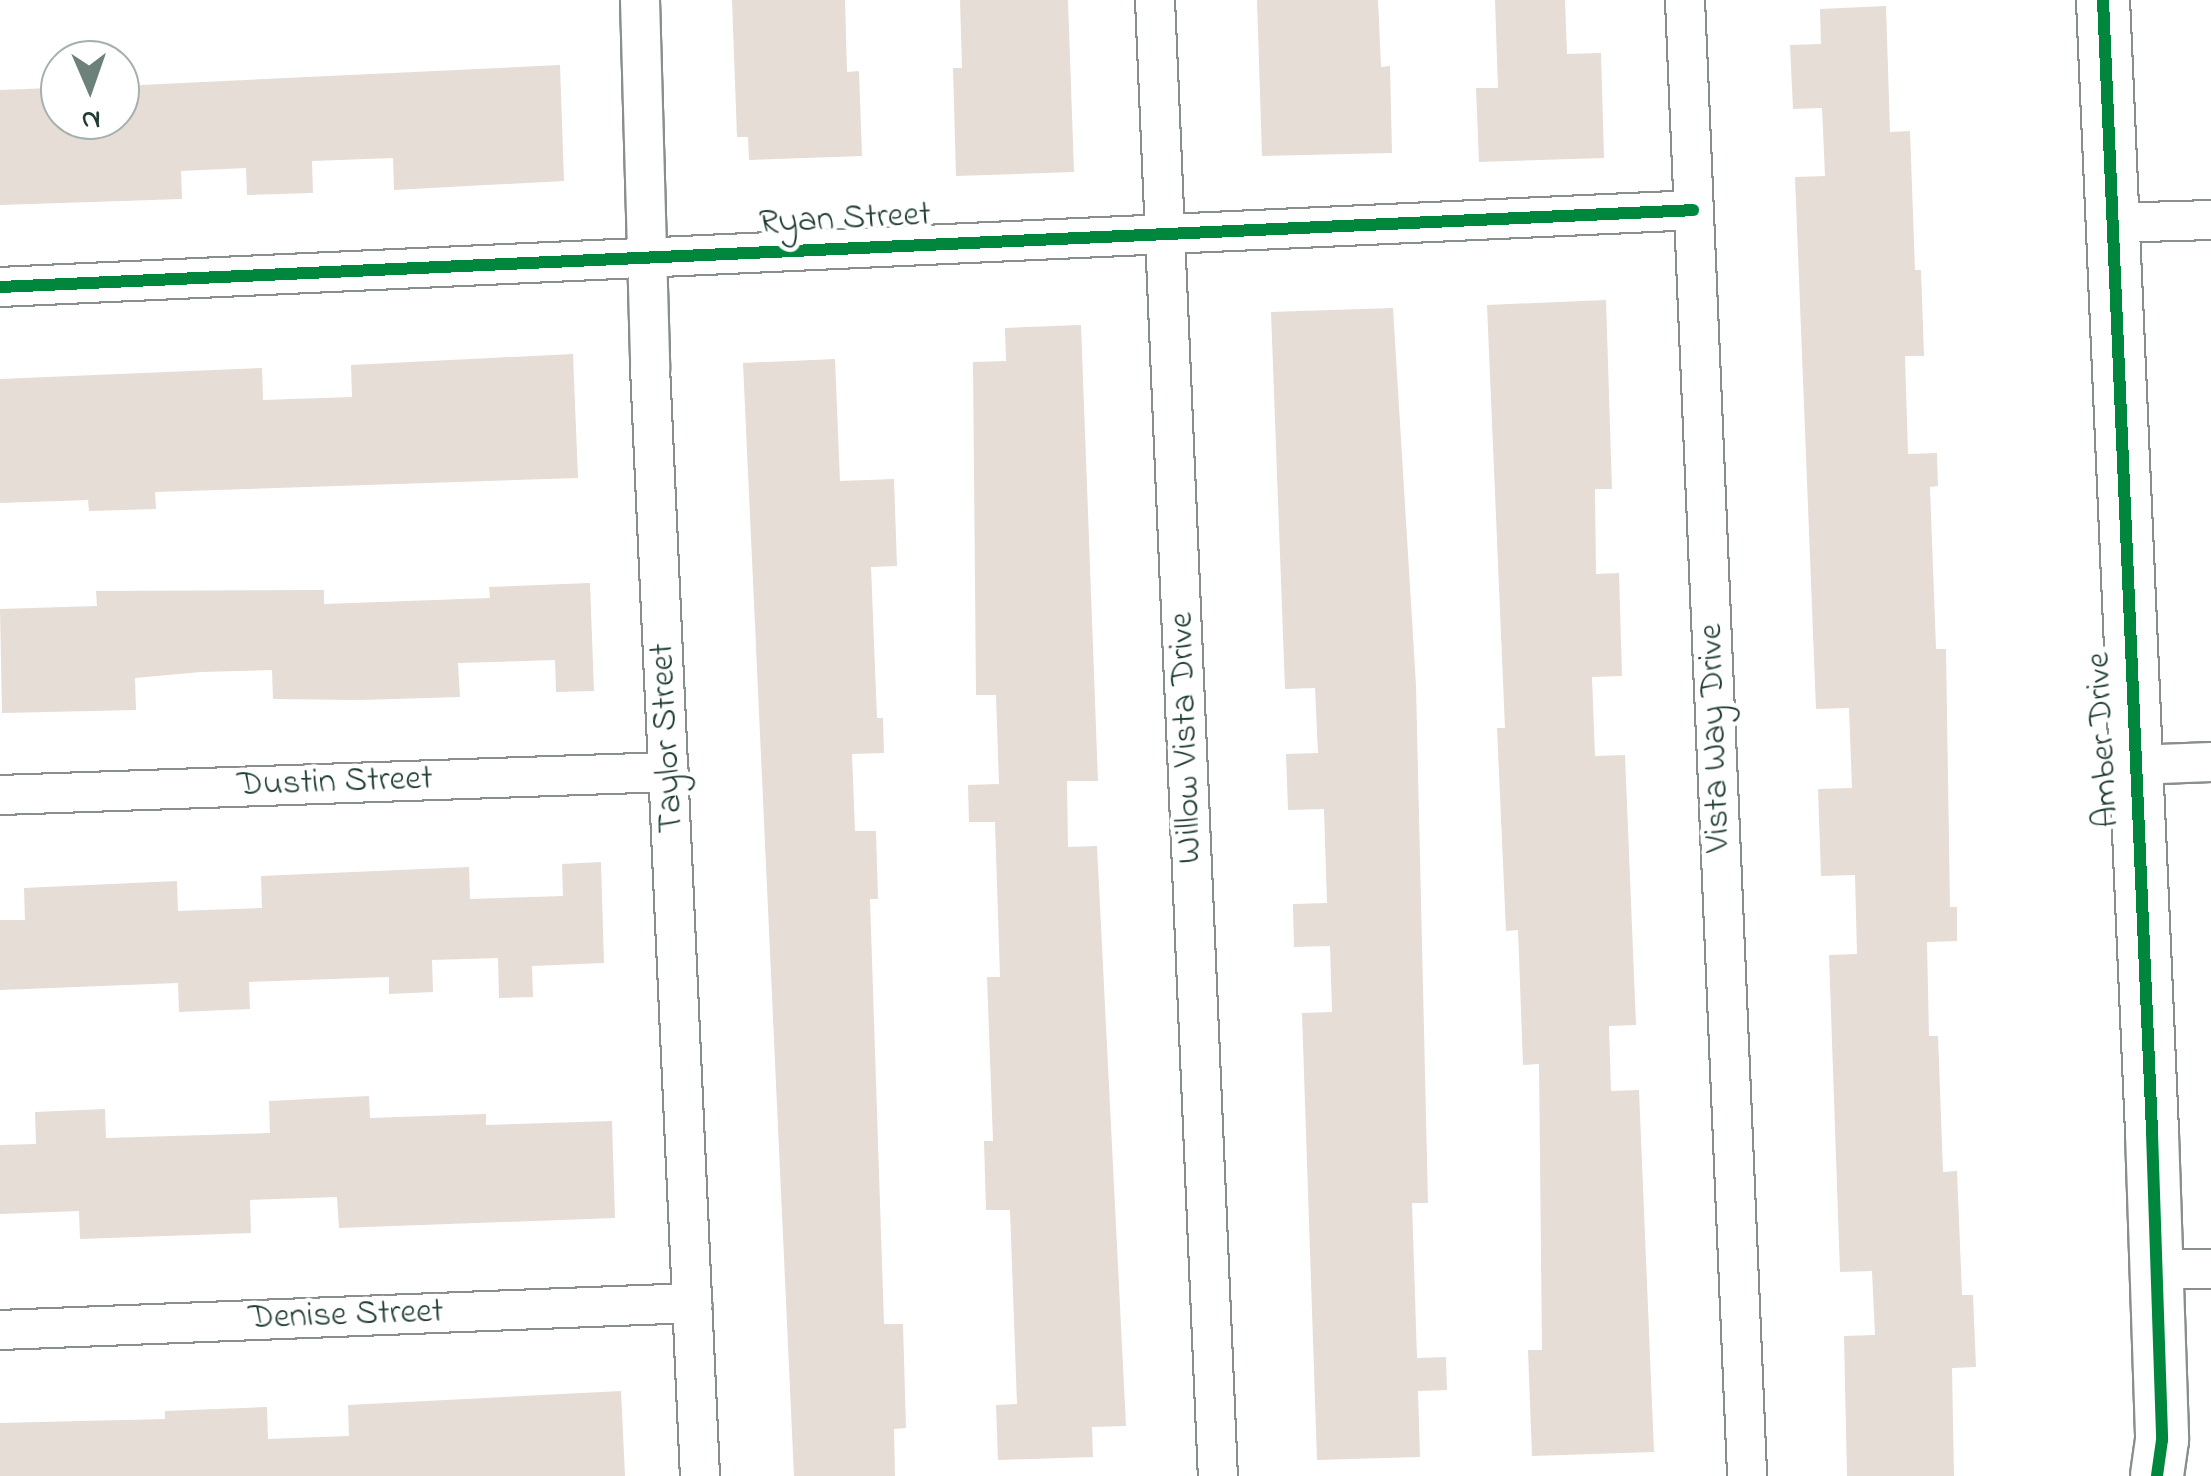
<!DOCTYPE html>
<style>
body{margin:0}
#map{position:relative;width:2211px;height:1476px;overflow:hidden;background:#fff;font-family:"Indie Flower",sans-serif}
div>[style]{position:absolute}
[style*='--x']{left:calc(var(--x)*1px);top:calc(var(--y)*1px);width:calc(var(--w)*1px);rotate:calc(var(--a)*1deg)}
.building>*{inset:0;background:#e5ddd6}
.roads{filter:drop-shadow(2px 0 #898f8d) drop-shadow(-2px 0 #898f8d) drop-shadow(0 2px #898f8d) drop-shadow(0 -2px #898f8d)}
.street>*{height:38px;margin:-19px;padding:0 19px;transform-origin:19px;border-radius:19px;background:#fff}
.secondary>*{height:52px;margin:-26px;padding:0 26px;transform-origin:26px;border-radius:26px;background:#fff}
.cycleway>*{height:12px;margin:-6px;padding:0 6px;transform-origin:6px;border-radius:6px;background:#00873e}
span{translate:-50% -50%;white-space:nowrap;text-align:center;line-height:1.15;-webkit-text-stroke:9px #fff;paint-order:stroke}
.street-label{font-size:35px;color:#1f3d34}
.north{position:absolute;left:40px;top:40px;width:100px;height:100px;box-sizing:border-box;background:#fff;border:2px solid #a5b1ae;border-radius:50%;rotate:178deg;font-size:28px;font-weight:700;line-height:40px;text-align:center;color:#1f3d34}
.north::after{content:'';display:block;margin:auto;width:35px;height:45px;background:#6d817b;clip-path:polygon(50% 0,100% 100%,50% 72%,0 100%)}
</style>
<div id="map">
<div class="building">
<div style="clip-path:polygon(732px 0,845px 0,847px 72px,859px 71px,862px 156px,749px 160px,748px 137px,737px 137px)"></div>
<div style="clip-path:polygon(960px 0,1068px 0,1074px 172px,956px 176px,953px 68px,962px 68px)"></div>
<div style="clip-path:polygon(1257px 0,1378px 0,1381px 67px,1390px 66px,1392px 153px,1262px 156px)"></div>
<div style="clip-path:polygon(1495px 0,1565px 0,1567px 54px,1601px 53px,1604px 158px,1479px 162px,1476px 88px,1498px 88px)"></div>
<div style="clip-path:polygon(1886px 6px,1890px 132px,1910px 131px,1915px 270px,1921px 270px,1924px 356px,1905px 356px,1908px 454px,1937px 453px,1938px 486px,1930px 487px,1936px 649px,1946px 649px,1950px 907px,1957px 907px,1957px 941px,1927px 942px,1929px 1036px,1938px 1036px,1943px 1172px,1957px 1171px,1962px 1295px,1973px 1295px,1976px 1367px,1952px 1368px,1954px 1476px,1847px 1476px,1844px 1336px,1875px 1335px,1872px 1271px,1840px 1272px,1829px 955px,1857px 954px,1855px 875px,1821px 876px,1818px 789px,1852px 788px,1849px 708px,1816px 709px,1795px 177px,1825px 176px,1822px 108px,1793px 109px,1790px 45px,1821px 44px,1820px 9px)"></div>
<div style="clip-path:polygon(560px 65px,564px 181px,394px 190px,393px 158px,312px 161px,313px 193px,247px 195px,246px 168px,181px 171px,182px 199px,0 205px,0 90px,51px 88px,52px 120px,120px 120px,120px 86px)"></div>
<div style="clip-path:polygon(1606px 300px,1612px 489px,1595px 489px,1596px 574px,1619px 573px,1622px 676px,1592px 677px,1595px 756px,1625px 755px,1636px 1025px,1609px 1026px,1611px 1091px,1639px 1090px,1654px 1452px,1532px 1456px,1528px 1350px,1542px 1350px,1539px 1064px,1523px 1065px,1518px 930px,1506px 931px,1497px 728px,1505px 728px,1487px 305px)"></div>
<div style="clip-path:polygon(1393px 308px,1416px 685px,1428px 1203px,1412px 1203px,1417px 1358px,1446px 1357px,1447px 1390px,1418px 1391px,1420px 1457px,1317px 1460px,1302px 1013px,1332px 1012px,1330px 946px,1294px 947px,1293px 904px,1327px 903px,1324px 809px,1288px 810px,1286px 754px,1318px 753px,1315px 688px,1285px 689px,1271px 312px)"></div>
<div style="clip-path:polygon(1081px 325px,1098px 781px,1067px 781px,1068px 847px,1097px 846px,1126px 1426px,1092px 1427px,1093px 1457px,998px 1460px,996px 1405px,1017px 1404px,1010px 1210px,986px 1210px,984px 1141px,993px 1141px,987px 977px,1000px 977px,995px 822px,969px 822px,968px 785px,999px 784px,996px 695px,976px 695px,973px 362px,1006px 361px,1005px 328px)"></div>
<div style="clip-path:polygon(573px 354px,578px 478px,155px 492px,156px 509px,89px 511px,88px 500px,0 503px,0 379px,262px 368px,263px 400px,352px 397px,351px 365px)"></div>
<div style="clip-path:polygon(835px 359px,840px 481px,894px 479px,897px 566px,871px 567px,877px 718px,883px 718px,884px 753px,852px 754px,855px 831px,876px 831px,878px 899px,870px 899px,884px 1324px,903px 1324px,906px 1428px,894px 1429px,895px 1476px,794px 1476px,743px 363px)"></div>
<div style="clip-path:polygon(590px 583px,594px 691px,556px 692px,555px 660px,458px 663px,460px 697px,360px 700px,273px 699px,272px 670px,201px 672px,135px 678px,136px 710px,2px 713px,0 609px,97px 606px,96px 591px,324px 590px,324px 604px,490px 598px,489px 587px)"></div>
<div style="clip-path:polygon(601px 862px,604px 963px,532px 966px,533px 997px,499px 998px,498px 958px,432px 960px,433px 992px,389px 994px,389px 977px,249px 982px,250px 1009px,179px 1012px,178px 983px,0 990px,0 920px,25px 920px,24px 888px,177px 881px,178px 911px,262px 908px,261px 876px,469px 867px,470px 899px,563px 896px,562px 864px)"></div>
<div style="clip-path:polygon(369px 1096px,370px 1118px,486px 1114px,486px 1125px,612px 1121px,615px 1218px,339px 1228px,337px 1197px,250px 1200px,251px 1233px,80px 1239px,79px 1211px,0 1214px,0 1145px,36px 1144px,35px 1112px,105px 1109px,106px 1138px,270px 1133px,269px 1101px)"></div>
<div style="clip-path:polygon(621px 1391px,625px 1476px,0 1476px,0 1423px,165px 1419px,165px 1411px,267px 1407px,268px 1439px,349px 1436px,348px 1405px)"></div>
</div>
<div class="roads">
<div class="street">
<div style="--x:640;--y:0;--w:367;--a:88.4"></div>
<div style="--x:650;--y:367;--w:1110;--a:87.42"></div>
<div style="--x:1155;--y:0;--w:1477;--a:87.56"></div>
<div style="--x:1685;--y:0;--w:1477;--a:87.59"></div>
<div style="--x:2110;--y:223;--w:101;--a:-1.7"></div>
<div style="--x:0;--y:287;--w:1695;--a:-2.6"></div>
<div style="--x:2135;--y:765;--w:76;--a:-2.3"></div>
<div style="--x:0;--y:795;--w:669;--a:-1.97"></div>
<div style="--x:2156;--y:1269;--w:55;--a:0"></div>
<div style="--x:0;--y:1330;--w:693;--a:-2.23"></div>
</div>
<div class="secondary">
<div style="--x:2103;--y:0;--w:1134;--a:87.52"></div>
<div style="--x:2152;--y:1133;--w:307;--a:88.1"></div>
<div style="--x:2162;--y:1440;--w:36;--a:98"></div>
</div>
</div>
<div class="cycleway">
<div style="--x:2103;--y:0;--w:1134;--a:87.52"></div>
<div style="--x:2152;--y:1133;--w:307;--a:88.1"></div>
<div style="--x:2162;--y:1440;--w:36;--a:98"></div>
<div style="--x:0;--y:287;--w:1695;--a:-2.6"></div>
</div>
<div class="street-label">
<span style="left:845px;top:220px;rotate:-3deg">Ryan Street</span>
<span style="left:668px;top:738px;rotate:-93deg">Taylor Street</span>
<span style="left:1187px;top:738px;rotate:-92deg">Willow Vista Drive</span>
<span style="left:1716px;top:738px;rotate:-92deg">Vista Way Drive</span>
<span style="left:2104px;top:740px;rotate:-93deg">Amber Drive</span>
<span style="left:335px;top:783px;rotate:-2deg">Dustin Street</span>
<span style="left:346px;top:1316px;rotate:-2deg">Denise Street</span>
</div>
<div class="north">N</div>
</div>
